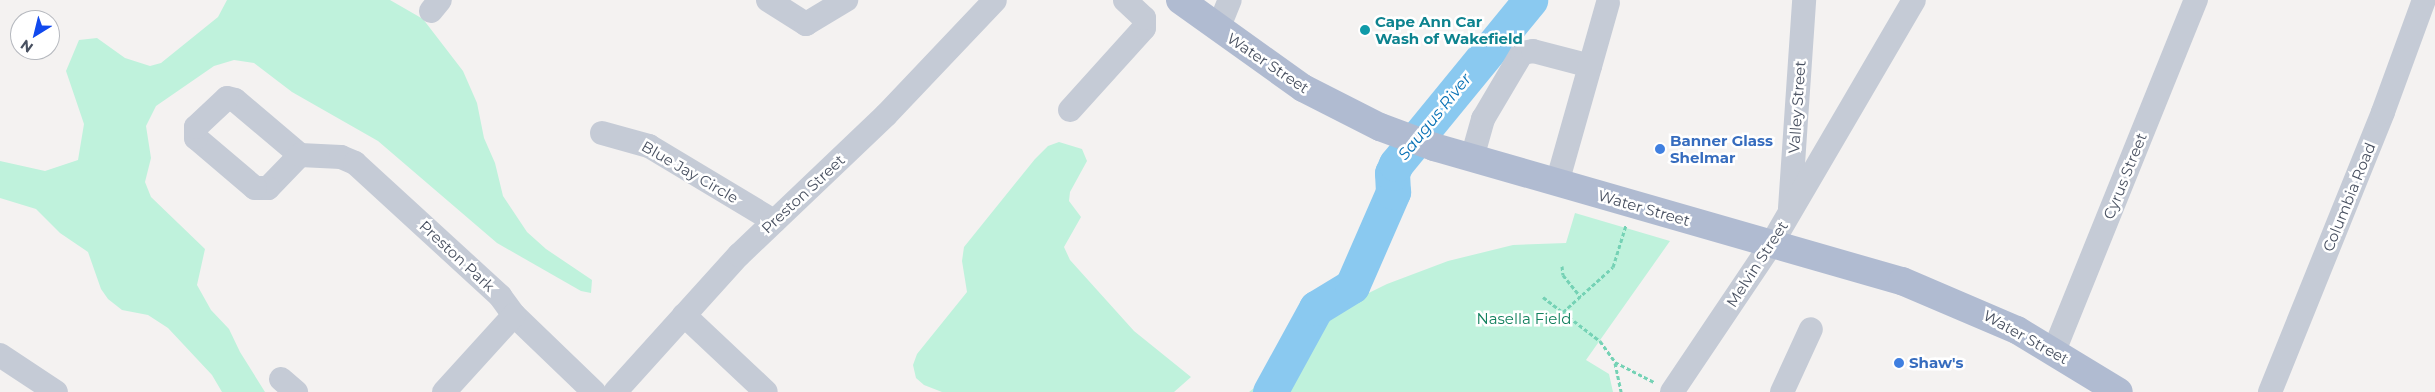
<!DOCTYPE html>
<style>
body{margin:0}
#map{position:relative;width:2435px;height:392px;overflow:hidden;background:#f4f2f1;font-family:Montserrat,sans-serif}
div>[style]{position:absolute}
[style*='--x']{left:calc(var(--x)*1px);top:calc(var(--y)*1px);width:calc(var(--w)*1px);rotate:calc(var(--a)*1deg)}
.green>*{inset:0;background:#bff2dc}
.river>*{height:35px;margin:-17.5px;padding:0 17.5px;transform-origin:17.5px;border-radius:17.5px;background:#8ac9f0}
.path>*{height:3px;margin-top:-1.5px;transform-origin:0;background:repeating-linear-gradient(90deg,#75d2b5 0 4px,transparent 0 6.5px)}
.minor>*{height:24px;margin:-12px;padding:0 12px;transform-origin:12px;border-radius:12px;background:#c5cbd6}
.major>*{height:28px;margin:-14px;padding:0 14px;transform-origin:14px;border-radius:14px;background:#b0bbd1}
.dots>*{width:14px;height:14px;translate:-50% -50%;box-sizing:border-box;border:2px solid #fff;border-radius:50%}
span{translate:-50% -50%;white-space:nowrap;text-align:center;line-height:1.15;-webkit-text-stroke:5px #fff;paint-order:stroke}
.culture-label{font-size:15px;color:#0d838f;font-weight:700}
.left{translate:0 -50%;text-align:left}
.street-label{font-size:15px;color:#485060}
.shop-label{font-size:15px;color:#366cbe;font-weight:700}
.park-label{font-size:15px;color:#13815e}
.water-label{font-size:16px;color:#0670b5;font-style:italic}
.north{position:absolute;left:10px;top:10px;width:50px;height:50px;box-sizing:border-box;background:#fff;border:1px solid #b6b9bf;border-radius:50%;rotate:216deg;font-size:14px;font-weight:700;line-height:20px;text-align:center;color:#485060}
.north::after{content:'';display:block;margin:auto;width:18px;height:22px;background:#1149ee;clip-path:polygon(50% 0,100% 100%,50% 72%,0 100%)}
</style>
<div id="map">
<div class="green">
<div style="clip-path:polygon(227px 0,390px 0,423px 19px,463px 71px,477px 103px,484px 138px,495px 163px,503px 196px,527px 232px,546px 249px,592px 280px,591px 293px,581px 291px,497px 243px,378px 141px,292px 92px,254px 63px,234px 60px,214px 66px,156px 106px,146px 126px,151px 158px,145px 182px,151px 197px,205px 249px,197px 285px,211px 310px,229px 329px,240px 352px,265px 392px,222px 392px,212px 375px,168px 328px,148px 315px,122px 310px,108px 299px,101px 289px,88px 252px,60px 233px,36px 209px,0 198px,0 161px,45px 171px,78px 160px,84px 124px,66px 71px,79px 40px,97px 38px,125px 58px,150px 66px,161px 63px,218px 17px)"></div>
<div style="clip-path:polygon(1059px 142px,1082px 149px,1087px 161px,1070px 192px,1069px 201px,1081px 217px,1064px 247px,1070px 260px,1134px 331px,1191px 377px,1174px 392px,942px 392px,924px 385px,916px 378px,913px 365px,917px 354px,967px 292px,962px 261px,964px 247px,1035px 159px,1048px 146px)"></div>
<div style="clip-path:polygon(1575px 213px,1670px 241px,1586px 360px,1609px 374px,1613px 392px,1249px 392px,1263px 381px,1298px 330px,1326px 314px,1387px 284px,1448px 261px,1513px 245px,1566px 243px)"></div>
</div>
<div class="river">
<div style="--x:1270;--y:392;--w:96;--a:-61.3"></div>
<div style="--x:1316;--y:308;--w:42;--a:-31.4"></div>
<div style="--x:1352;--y:286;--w:103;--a:-66.4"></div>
<div style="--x:1393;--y:192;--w:19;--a:-93"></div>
<div style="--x:1392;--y:173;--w:10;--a:-66"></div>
<div style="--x:1396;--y:164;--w:212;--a:-50.7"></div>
</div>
<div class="path">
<div style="--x:1562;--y:266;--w:9;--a:84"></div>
<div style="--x:1563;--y:275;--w:28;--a:51"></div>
<div style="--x:1543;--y:297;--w:72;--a:37.7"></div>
<div style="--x:1600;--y:341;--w:26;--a:54"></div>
<div style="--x:1615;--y:362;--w:44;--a:27.1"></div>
<div style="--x:1563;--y:312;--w:67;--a:-42"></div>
<div style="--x:1613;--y:267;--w:44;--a:-72.8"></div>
<div style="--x:1615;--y:363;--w:30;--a:78"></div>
</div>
<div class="minor">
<div style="--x:768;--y:0;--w:45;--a:32.3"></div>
<div style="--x:806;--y:24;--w:47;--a:-31"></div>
<div style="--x:431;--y:11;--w:14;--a:-51"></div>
<div style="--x:1218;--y:29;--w:31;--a:-68"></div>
<div style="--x:227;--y:98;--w:8;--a:14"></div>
<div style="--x:235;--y:100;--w:85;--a:40.2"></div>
<div style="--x:300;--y:155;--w:46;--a:134.1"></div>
<div style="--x:268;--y:188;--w:13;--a:180"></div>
<div style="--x:255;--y:188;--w:77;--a:-139.7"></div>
<div style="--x:196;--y:138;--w:11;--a:-90"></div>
<div style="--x:196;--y:127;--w:42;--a:-43.1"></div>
<div style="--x:1070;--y:110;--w:110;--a:-47.9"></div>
<div style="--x:1144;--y:28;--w:10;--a:-90"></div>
<div style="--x:1144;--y:18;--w:26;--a:-137"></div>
<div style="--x:602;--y:133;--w:49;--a:15.5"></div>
<div style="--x:649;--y:146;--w:146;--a:31"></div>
<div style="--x:300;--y:155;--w:41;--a:2.8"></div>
<div style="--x:341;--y:157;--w:15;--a:23"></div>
<div style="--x:355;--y:163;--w:197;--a:42.5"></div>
<div style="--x:500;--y:296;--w:24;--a:54"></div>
<div style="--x:514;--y:315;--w:111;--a:43.9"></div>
<div style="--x:1472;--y:158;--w:41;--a:-74.2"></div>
<div style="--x:1483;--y:119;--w:77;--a:-59.4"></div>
<div style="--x:1522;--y:53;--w:11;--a:-10"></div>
<div style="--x:1533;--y:51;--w:59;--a:14.7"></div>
<div style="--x:1557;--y:183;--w:187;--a:-74.2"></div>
<div style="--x:1790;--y:208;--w:208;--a:-86.1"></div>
<div style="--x:684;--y:315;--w:112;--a:43.2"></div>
<div style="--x:2054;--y:351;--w:379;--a:-68"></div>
<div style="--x:0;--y:355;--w:67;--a:33.5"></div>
<div style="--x:281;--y:379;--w:20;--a:41"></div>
<div style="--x:444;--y:392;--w:104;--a:-47.7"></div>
<div style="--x:615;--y:392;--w:185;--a:-47.9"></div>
<div style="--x:739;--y:255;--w:203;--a:-43.6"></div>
<div style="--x:886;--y:115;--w:158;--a:-46.5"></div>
<div style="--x:1672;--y:392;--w:179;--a:-56.1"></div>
<div style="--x:1772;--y:243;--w:281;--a:-59.7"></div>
<div style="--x:1782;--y:392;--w:69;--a:-65.3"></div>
<div style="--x:2270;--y:392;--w:302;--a:-68"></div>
<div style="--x:2383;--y:112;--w:119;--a:-69.9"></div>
</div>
<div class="major">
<div style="--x:1180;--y:0;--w:151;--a:35.6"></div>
<div style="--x:1303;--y:88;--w:86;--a:26.9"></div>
<div style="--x:1380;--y:127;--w:58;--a:20.3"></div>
<div style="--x:1434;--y:147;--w:487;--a:16"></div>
<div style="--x:1902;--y:281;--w:125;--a:23.1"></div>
<div style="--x:2017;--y:330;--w:119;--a:31.3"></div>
</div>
<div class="dots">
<div style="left:1365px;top:30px;background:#0f9aa8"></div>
<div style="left:1660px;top:149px;background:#3f7fe0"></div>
<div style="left:1899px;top:363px;background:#3f7fe0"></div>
</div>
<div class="culture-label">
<span class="left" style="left:1375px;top:30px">Cape Ann Car<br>Wash of Wakefield</span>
</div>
<div class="street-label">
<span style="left:1268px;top:63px;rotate:34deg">Water Street</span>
<span style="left:1797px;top:107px;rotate:-86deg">Valley Street</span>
<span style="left:690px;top:172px;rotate:30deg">Blue Jay Circle</span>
<span style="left:2125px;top:176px;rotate:-68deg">Cyrus Street</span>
<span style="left:803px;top:194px;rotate:-43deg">Preston Street</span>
<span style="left:2349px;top:197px;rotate:-68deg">Columbia Road</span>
<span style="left:1644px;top:208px;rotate:16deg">Water Street</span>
<span style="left:457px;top:256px;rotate:43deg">Preston Park</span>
<span style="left:1757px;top:264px;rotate:-57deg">Melvin Street</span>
<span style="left:2026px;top:337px;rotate:29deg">Water Street</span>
</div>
<div class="shop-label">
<span class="left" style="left:1670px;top:149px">Banner Glass<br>Shelmar</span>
<span class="left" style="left:1909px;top:363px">Shaw's</span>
</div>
<div class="park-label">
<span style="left:1524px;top:319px">Nasella Field</span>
</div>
<div class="water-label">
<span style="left:1435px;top:117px;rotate:-51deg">Saugus River</span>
</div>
<div class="north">N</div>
</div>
